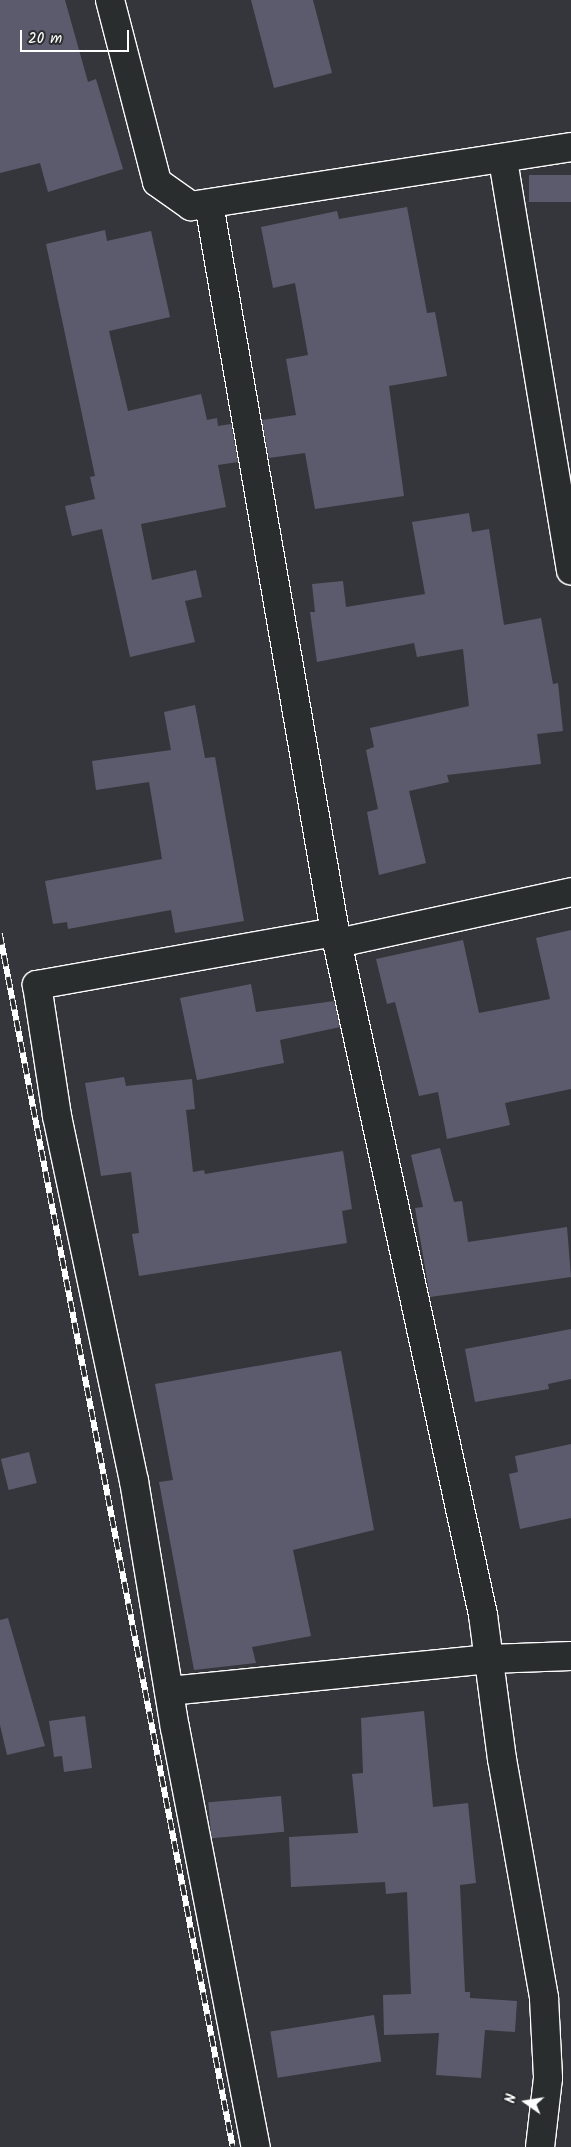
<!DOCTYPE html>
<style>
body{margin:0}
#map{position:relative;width:571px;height:2147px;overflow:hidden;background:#34363b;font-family:Kalam,sans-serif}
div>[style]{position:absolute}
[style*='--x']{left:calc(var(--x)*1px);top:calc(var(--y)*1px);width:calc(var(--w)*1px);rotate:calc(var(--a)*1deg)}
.building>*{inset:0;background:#5c5b6d;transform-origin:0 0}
.roads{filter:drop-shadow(1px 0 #fff) drop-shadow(-1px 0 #fff) drop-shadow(0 1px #fff) drop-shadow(0 -1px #fff)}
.minor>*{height:28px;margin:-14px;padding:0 14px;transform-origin:14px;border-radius:14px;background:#2a2d2e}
.rail>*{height:5.5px;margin-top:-2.75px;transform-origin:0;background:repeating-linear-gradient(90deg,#2a2d2e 0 11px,#fff 0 22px);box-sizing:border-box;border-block:1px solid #fff}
span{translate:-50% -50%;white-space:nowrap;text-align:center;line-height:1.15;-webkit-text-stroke:4px #2a2d2e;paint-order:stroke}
.north{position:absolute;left:501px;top:2077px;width:50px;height:50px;-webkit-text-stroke:4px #2a2d2e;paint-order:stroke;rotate:283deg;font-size:14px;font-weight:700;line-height:20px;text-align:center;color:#fff}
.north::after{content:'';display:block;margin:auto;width:18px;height:22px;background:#fff;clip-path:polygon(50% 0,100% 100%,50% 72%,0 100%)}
.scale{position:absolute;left:20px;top:30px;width:109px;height:22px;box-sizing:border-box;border:2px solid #fff;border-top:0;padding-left:6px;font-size:15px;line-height:18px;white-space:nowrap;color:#fff;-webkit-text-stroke:4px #2a2d2e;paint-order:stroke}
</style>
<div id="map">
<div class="building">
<div style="clip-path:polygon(0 0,65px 0,88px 82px,96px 79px,123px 169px,48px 192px,40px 163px,0 173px)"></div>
<div style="clip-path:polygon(251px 0,313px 0,332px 73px,274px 88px)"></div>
<div style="left:571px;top:175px;width:27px;height:42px;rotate:90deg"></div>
<div style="clip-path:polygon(407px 207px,427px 313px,435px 312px,447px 376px,389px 386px,404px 496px,315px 509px,305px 453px,269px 458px,262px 420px,296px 415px,286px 359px,308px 355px,295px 283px,273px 288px,261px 227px,337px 211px,339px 219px)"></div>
<div style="clip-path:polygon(105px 230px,107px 241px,151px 231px,170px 317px,109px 331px,128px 411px,201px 394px,207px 420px,217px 418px,218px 426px,231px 424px,238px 462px,218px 465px,226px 507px,141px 524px,152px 580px,196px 570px,202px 597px,185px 601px,195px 642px,130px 657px,102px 529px,72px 536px,65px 506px,95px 499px,90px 477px,95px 476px,46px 244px)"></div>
<div style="clip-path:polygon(469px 513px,472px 532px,489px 529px,504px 625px,541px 618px,553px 684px,558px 683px,563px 731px,537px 734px,541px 764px,447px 775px,449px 782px,409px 791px,426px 863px,379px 875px,367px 812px,378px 809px,366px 750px,374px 747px,370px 728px,469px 706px,463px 649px,417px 657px,414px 643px,317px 662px,310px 612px,315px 612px,312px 584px,343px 581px,346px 607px,425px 594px,412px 522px)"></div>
<div style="clip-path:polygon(195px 705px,205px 758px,215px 757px,244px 921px,175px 933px,171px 910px,68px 929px,67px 922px,53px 924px,45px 881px,162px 859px,149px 782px,96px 790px,92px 761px,171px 750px,164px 712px)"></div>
<div style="clip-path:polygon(571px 930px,571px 1089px,505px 1103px,510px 1125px,447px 1139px,438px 1092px,419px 1096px,395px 1002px,387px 1004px,376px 959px,463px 940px,479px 1013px,550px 999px,536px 938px)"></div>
<div style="clip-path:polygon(251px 984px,256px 1012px,334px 1001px,340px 1027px,280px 1040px,284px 1063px,197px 1080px,180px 998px)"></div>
<div style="clip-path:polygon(124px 1077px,126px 1086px,192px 1079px,195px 1109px,186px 1110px,193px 1172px,204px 1170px,205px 1174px,343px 1151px,352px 1209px,342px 1211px,347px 1243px,139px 1276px,132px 1234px,139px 1233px,131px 1172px,101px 1176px,85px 1083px)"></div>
<div style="clip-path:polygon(440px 1148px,454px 1202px,462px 1201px,468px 1242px,567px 1227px,571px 1277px,430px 1297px,415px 1208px,423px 1207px,411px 1155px)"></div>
<div style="clip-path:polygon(571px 1329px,571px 1379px,548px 1384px,549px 1389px,475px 1402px,465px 1349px)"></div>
<div style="clip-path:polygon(341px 1351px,374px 1530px,293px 1550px,311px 1636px,252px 1647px,256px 1663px,194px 1670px,159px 1482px,173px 1480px,155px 1384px)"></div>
<div style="clip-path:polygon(571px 1444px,571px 1518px,520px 1529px,509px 1474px,518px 1472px,515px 1456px)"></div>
<div style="left:29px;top:1452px;width:32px;height:29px;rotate:76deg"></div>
<div style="clip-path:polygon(8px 1618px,45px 1746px,7px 1755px,0 1725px,0 1620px)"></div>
<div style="clip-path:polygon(424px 1711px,433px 1807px,468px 1803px,476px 1883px,460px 1885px,465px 1992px,470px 1992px,470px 1998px,517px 2001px,515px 2032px,485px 2030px,481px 2078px,436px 2075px,439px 2033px,384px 2035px,383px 1995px,411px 1994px,407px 1892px,386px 1894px,385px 1882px,291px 1887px,289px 1837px,358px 1833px,352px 1774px,363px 1773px,361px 1718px)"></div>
<div style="clip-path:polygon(85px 1716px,92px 1768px,64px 1772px,62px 1756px,54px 1757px,49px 1721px)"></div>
<div style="left:281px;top:1796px;width:36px;height:73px;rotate:85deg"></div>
<div style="left:374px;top:2015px;width:47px;height:105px;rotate:81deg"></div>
</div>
<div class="roads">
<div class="minor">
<div style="--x:110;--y:0;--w:188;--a:75.5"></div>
<div style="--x:157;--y:182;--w:42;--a:35.2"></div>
<div style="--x:191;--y:206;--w:385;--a:-8.8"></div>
<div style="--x:503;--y:160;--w:416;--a:80.6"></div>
<div style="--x:209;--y:204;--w:739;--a:80.18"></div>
<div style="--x:335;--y:932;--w:303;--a:169.9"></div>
<div style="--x:37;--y:985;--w:133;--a:81.3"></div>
<div style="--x:57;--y:1116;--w:373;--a:78.1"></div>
<div style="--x:134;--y:1481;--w:250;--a:80.6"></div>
<div style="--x:175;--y:1728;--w:427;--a:79.1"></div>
<div style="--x:335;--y:932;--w:699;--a:77.77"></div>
<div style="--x:483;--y:1615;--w:145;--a:82.5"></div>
<div style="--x:502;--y:1759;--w:243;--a:80"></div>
<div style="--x:544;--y:1998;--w:80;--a:87.1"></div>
<div style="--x:548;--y:2078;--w:69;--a:96.6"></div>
<div style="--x:338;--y:943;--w:239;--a:-12.3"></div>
<div style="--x:169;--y:1691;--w:322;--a:-5.7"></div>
<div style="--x:489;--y:1659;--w:82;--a:-2.1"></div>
</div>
</div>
<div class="rail">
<div style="--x:0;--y:934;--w:1235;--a:79.13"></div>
</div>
<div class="north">N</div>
<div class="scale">20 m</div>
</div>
